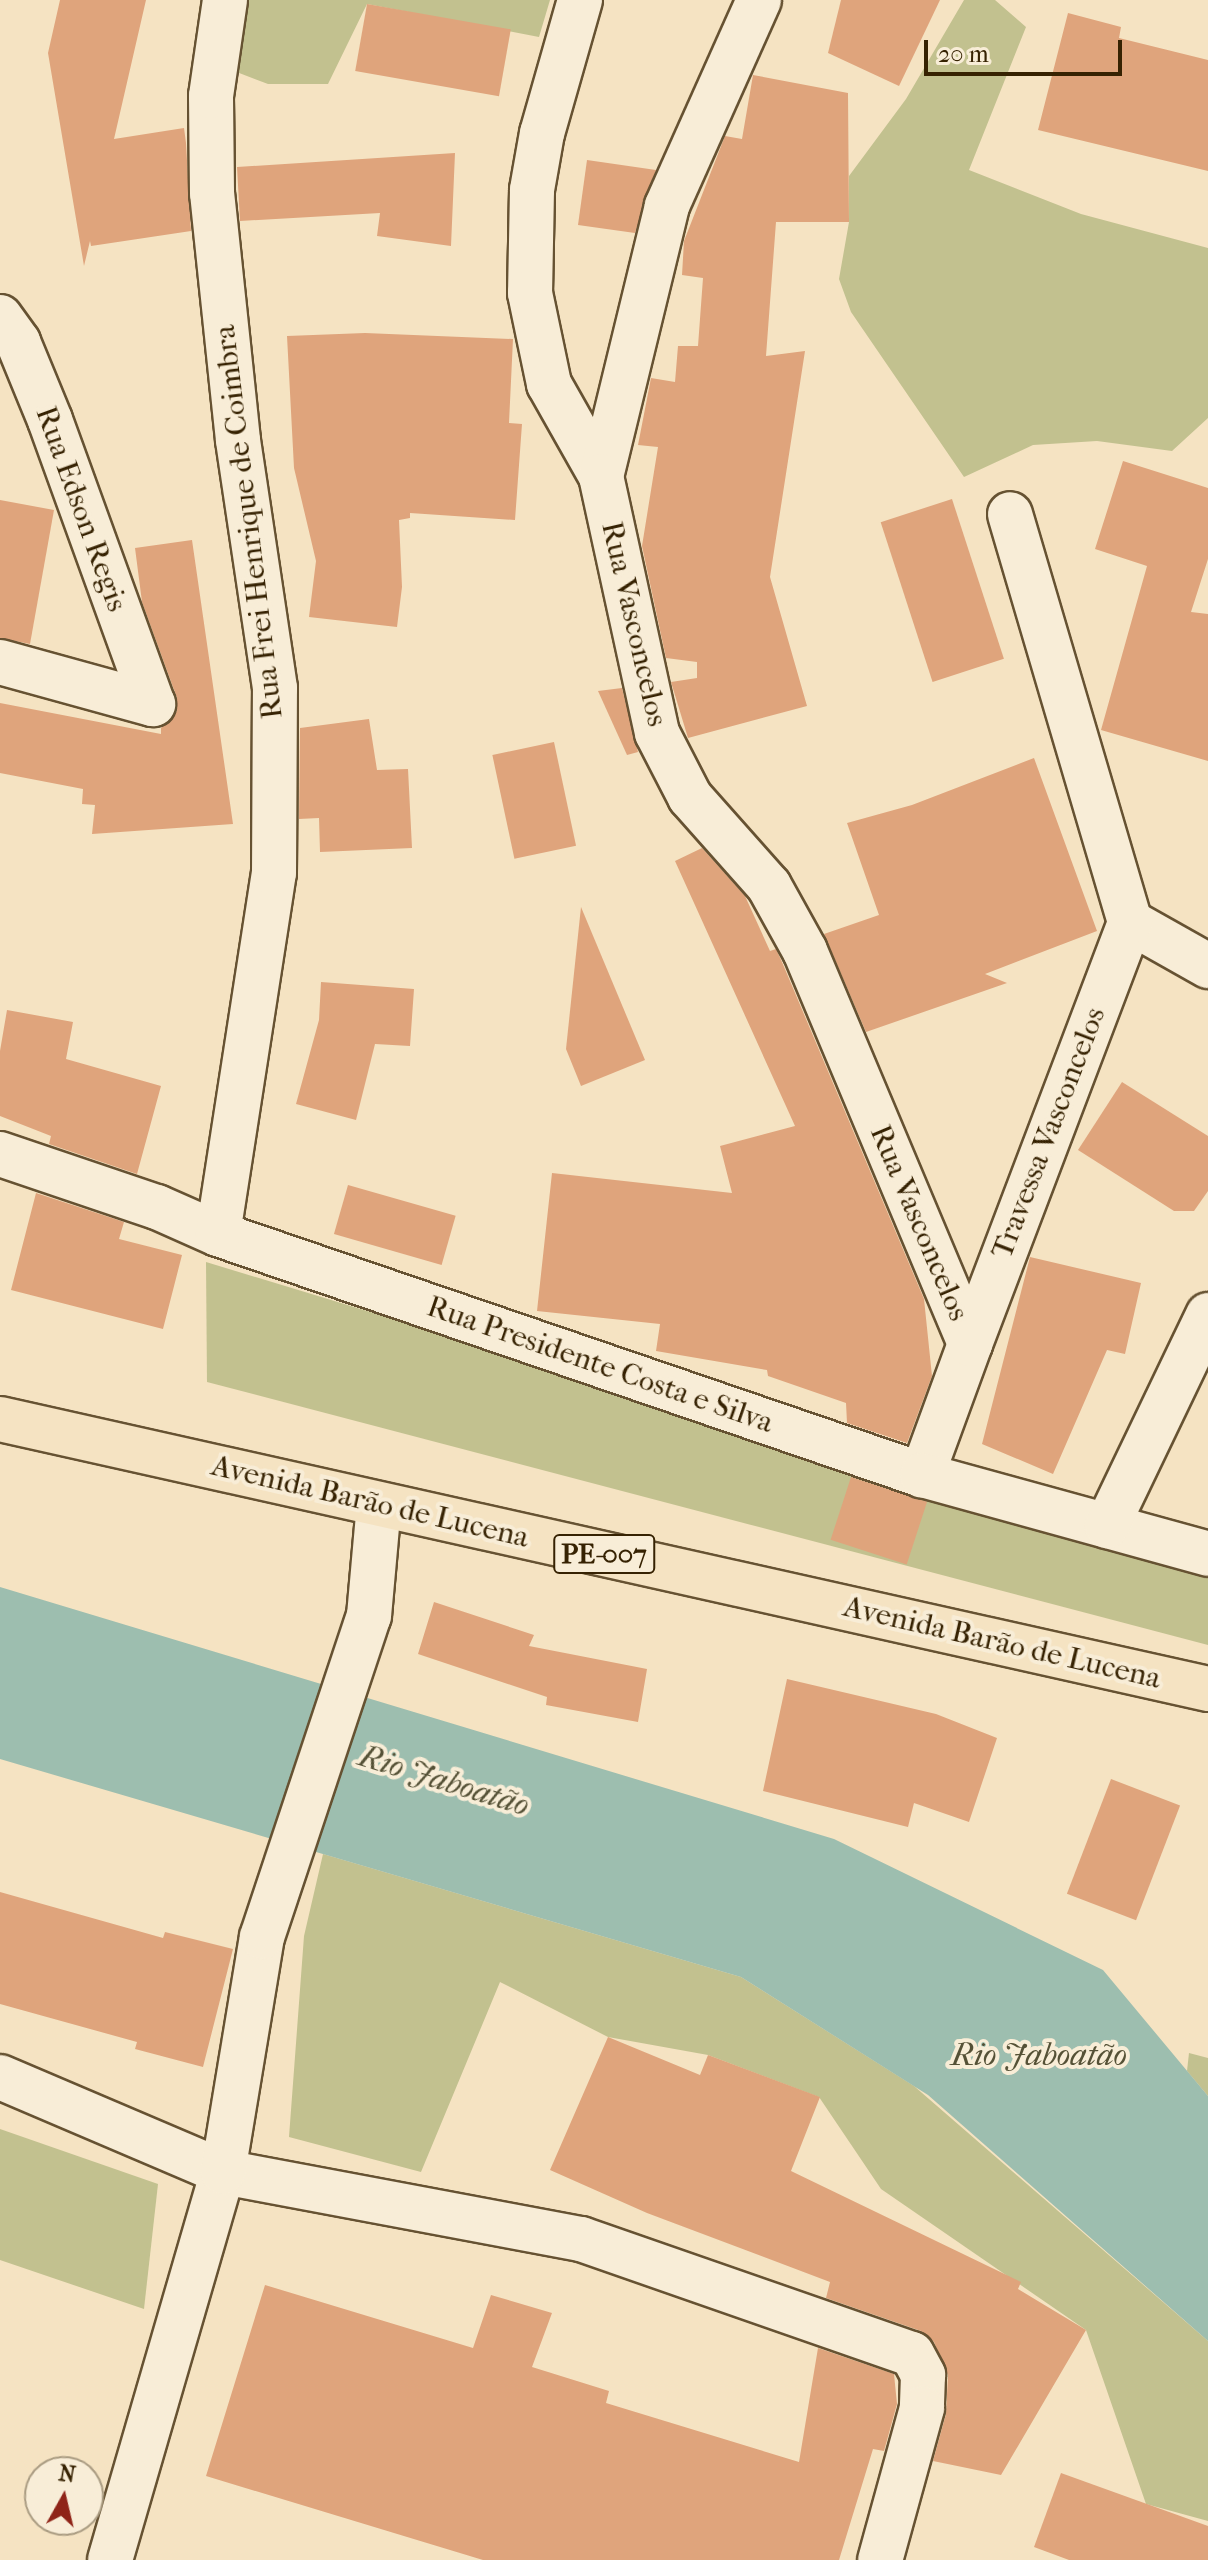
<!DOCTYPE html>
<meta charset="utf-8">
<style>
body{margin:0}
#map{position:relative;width:1208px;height:2560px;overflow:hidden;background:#f5e3c2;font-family:"IM FELL French Canon",serif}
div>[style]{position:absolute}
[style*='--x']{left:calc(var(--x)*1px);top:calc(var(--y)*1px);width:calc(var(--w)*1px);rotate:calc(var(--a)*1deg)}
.green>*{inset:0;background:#c2c18f}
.water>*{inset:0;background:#9dbeaf}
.building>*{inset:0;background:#dfa47c;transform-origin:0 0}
.roads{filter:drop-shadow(2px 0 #665232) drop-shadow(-2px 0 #665232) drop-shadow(0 2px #665232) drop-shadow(0 -2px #665232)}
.street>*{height:44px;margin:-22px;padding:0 22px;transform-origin:22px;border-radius:22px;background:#f8edd7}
.primary>*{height:44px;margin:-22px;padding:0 22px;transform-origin:22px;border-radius:22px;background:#f5e3c2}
span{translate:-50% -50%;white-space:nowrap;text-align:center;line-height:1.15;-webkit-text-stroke:8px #f8edd7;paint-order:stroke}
.shield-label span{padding:2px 6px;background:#f8edd7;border:2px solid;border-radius:6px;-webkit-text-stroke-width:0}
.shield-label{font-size:28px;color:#362202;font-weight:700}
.street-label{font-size:30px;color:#362202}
.water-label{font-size:32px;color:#555136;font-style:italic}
.north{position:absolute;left:24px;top:2456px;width:80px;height:80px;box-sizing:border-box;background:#f8edd7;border:2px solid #aa9c82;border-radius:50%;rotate:8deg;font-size:22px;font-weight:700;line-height:32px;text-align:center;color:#362202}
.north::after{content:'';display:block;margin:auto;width:28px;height:36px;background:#8f2418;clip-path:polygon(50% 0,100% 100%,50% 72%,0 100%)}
.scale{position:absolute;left:924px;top:40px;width:198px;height:36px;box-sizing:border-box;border:4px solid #362202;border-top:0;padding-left:10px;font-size:24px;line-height:28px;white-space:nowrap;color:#362202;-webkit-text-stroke:6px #f8edd7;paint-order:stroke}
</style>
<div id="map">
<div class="green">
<div style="clip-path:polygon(246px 0,550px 0,539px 37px,367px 4px,328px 84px,268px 84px,234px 71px)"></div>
<div style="clip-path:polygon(964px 0,995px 0,1026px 27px,969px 170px,1081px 214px,1208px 248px,1208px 418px,1172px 451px,1097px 441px,1033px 445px,964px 477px,851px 312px,839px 279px,849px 222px,849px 176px,906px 99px)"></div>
<div style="clip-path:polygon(206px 1262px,1208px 1567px,1208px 1645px,207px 1382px)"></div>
<div style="clip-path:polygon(323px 1854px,741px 1977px,914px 2086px,1208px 2341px,1208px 2521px,1146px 2504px,1086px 2330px,881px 2189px,819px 2097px,708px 2055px,608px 2037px,500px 1982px,421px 2172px,289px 2137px,304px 1936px)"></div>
<div style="clip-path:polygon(1189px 2053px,1208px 2058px,1208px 2096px,1187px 2071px)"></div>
<div style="clip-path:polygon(0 2129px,158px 2184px,144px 2309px,0 2260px)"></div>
</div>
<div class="water">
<div style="clip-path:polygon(0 1587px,834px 1839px,1103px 1970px,1208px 2096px,1208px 2341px,928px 2095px,741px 1977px,0 1759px)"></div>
</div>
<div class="building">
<div style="clip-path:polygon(60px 0,146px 0,114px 139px,184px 128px,186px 143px,191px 231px,91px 246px,90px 241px,84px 266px,48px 53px)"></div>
<div style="clip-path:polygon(841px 0,940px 0,899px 86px,828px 53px)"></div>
<div style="left:367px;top:4px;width:146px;height:68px;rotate:10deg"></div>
<div style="clip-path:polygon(1068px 13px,1121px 27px,1119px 38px,1208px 60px,1208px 171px,1038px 130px)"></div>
<div style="clip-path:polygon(753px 75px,848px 93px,849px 222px,776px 222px,766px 356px,805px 351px,770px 577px,807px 706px,688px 738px,671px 682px,697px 678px,697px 662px,666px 658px,642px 546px,658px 447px,638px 445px,651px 378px,675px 382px,678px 346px,698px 346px,703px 278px,682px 275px,684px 241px,725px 136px,742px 139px)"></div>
<div style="clip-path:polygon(455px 153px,451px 246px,377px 236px,380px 213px,240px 221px,237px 167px)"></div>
<div style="clip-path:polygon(587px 160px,656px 170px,635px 233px,578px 225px)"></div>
<div style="clip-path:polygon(365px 333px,513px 339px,509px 423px,522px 424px,515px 520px,410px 513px,410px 518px,399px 520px,402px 587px,397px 627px,309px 617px,316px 561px,294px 468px,287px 336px)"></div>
<div style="clip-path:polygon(1123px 461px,1208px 488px,1208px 559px,1191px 612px,1208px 614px,1208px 761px,1101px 730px,1147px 566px,1095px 549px)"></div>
<div style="left:952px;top:499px;width:168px;height:75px;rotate:72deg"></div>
<div style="clip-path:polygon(0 500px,54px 510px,30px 644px,0 638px)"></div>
<div style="clip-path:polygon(192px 540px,233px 824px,92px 834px,95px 805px,82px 804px,83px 789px,0 773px,0 703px,161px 734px,161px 728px,177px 711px,177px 698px,142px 602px,135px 548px)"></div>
<div style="clip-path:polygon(622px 688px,638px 752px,627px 755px,598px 691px)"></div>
<div style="clip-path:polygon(369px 719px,377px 770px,408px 769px,412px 848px,320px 852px,319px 818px,299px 819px,300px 728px)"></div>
<div style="left:554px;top:742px;width:106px;height:63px;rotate:78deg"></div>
<div style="clip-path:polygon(1034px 758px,1097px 931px,985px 974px,1007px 983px,866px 1032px,824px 934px,879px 915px,847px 823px,912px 805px)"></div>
<div style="clip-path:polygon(702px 848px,745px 896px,770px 951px,776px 949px,782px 962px,924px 1299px,932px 1376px,907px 1443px,847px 1423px,846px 1403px,768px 1376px,767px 1370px,656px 1351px,660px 1324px,537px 1311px,552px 1173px,732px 1193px,720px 1146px,795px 1126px,675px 861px)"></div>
<div style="clip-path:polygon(581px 907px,645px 1060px,581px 1086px,566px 1049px)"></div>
<div style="clip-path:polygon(321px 982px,414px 989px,410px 1046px,375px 1044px,356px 1120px,296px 1104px,319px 1020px)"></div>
<div style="clip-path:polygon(7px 1010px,73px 1022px,66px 1059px,161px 1086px,137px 1174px,49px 1144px,51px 1136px,0 1116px,0 1051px)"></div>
<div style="clip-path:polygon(1122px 1082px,1208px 1136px,1208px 1191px,1194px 1211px,1174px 1211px,1078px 1150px)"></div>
<div style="left:348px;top:1185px;width:112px;height:51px;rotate:16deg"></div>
<div style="clip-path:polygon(36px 1193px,124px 1222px,119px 1239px,182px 1255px,163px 1329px,11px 1290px)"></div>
<div style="clip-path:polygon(1030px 1257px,1141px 1283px,1125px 1354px,1107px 1350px,1053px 1474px,982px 1444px)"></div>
<div style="left:851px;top:1477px;width:80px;height:66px;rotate:18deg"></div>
<div style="clip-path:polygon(434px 1602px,534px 1635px,529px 1646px,647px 1669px,638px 1722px,546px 1705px,547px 1697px,418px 1654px)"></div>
<div style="clip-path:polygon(787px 1679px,936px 1714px,997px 1738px,969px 1822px,914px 1803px,908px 1827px,763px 1791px)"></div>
<div style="left:1111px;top:1779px;width:74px;height:123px;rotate:21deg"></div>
<div style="clip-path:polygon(0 1892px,163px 1938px,165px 1932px,233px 1949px,203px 2067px,135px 2049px,137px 2042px,0 2004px)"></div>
<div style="clip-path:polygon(608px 2037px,700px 2075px,708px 2055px,820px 2097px,791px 2171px,1021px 2282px,1018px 2289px,1086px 2330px,1001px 2475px,933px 2461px,946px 2414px,948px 2375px,934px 2342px,921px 2331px,826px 2298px,830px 2282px,647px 2213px,550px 2170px)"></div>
<div style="clip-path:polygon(265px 2285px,473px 2348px,491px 2295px,552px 2313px,532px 2367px,609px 2391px,606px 2403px,799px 2462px,818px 2348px,894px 2374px,897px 2404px,884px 2451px,873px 2449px,839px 2560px,483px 2560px,206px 2476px)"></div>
<div style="clip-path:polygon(1061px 2473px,1208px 2526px,1208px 2560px,1069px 2560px,1034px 2547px)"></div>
</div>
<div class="roads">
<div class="street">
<div style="--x:580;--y:0;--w:138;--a:105.9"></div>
<div style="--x:542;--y:133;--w:58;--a:100"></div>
<div style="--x:532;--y:190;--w:103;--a:91.1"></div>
<div style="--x:530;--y:293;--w:93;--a:78.2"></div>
<div style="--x:549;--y:384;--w:106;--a:60.5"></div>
<div style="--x:759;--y:0;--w:226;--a:114.1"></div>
<div style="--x:667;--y:206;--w:278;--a:103.7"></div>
<div style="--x:601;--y:476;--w:263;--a:77.7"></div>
<div style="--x:657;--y:733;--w:72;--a:62.7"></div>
<div style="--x:690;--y:797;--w:119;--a:48.4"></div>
<div style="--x:769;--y:886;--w:74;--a:61"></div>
<div style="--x:805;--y:951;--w:426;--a:67.2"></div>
<div style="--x:970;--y:1344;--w:140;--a:110.1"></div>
<div style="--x:0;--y:317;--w:31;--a:54"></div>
<div style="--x:18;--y:342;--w:84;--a:67.7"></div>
<div style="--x:50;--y:420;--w:302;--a:70.1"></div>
<div style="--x:0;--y:662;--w:159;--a:15.4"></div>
<div style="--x:1130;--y:922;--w:90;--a:29.4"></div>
<div style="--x:0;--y:1154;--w:166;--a:18.7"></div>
<div style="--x:157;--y:1207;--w:67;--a:23.9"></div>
<div style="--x:218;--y:1234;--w:744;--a:18.9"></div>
<div style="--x:922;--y:1475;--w:297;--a:15.4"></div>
<div style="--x:218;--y:1234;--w:365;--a:-81.2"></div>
<div style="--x:274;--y:873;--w:185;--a:-89.7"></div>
<div style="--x:275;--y:688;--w:251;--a:-98.5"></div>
<div style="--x:238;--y:440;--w:248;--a:-96"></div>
<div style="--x:212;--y:193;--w:97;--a:-90.6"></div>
<div style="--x:211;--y:96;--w:97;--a:-81.7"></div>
<div style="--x:970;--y:1344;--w:451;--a:-69.2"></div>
<div style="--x:1130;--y:922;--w:425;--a:-106.4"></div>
<div style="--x:1107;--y:1526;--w:234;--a:-64.4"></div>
<div style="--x:0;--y:2077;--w:242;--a:23.1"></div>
<div style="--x:223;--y:2172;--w:364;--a:10.6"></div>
<div style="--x:581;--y:2239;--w:350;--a:19.2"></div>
<div style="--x:912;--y:2354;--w:24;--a:62"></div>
<div style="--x:923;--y:2375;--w:33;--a:92"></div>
<div style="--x:922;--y:2408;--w:158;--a:105.4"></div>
<div style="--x:110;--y:2560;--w:404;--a:-73.8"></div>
<div style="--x:223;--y:2172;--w:238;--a:-80.6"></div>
<div style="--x:262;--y:1937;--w:338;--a:-71.6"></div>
<div style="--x:369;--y:1616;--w:112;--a:-84.9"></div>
</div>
<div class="primary">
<div style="--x:0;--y:1419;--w:1238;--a:12.6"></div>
</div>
</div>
<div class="shield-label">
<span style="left:604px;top:1554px">PE-007</span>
</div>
<div class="street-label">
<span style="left:81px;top:509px;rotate:70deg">Rua Edson Regis</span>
<span style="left:249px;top:522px;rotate:-97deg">Rua Frei Henrique de Coimbra</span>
<span style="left:634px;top:624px;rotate:77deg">Rua Vasconcelos</span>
<span style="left:1049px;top:1133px;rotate:-69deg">Travessa Vasconcelos</span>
<span style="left:919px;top:1223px;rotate:67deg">Rua Vasconcelos</span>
<span style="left:600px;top:1365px;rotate:19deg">Rua Presidente Costa e Silva</span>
<span style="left:370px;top:1502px;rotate:13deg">Avenida Barão de Lucena</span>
<span style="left:1002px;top:1643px;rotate:13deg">Avenida Barão de Lucena</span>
</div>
<div class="water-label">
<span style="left:444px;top:1781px;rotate:17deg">Rio Jaboatão</span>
<span style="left:1039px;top:2055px">Rio Jaboatão</span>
</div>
<div class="north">N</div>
<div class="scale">20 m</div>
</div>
